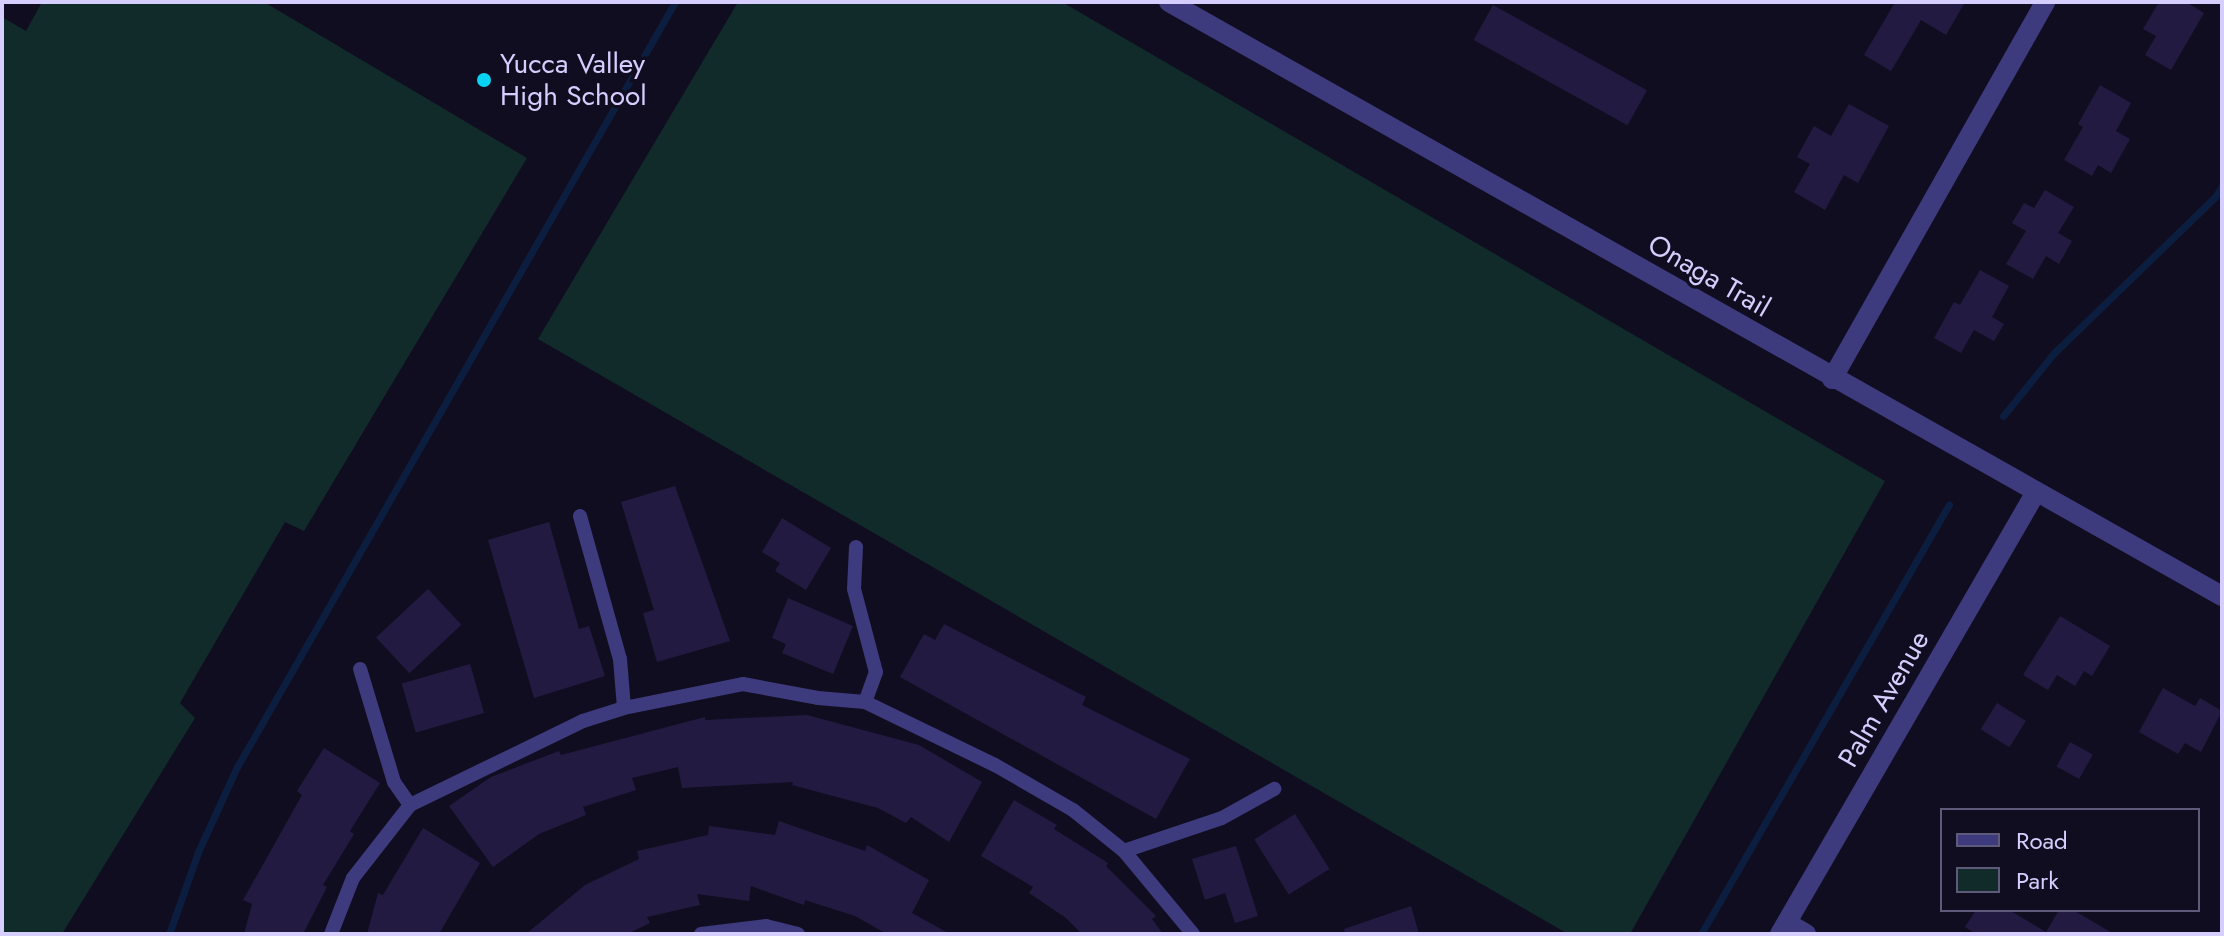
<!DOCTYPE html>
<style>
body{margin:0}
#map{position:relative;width:2224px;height:936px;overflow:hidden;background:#110d20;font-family:Jost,sans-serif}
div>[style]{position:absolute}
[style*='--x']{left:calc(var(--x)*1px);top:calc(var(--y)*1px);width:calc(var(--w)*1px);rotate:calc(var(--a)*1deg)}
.green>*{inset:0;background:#112a2a}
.stream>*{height:7px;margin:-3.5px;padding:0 3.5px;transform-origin:3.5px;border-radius:3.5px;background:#0c1e40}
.building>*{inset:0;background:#231a41;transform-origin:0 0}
.service>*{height:14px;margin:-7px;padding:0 7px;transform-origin:7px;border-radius:7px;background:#3e3a7e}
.minor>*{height:20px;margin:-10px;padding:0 10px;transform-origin:10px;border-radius:10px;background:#3e3a7e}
.tertiary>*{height:20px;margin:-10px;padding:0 10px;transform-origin:10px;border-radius:10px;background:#3e3a7e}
.dots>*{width:22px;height:22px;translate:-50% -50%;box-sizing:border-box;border:4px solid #110d20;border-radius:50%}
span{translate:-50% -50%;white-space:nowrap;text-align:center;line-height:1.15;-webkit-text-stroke:7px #110d20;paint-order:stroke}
.poi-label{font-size:28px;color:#d5cefe}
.left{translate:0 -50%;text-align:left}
.street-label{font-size:28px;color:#d5cefe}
.frame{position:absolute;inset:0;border:4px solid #d5cefe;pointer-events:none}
.legend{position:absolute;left:1940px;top:808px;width:260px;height:104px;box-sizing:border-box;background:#110d20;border:2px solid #5f5a79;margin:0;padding:10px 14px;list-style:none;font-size:24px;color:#d5cefe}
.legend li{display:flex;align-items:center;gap:16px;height:40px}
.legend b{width:40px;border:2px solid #5f5a79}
</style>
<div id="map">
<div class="green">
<div style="clip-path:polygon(42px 2px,264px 2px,527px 158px,304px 531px,285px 522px,180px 703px,195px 718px,62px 934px,2px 934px,2px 17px,26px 31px)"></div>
<div style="clip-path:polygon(738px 2px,1062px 2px,1885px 481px,1630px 934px,1568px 934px,538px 339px)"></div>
</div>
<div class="stream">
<div style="--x:2003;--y:416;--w:81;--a:-51"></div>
<div style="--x:2054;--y:353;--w:224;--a:-44.1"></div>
<div style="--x:2215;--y:197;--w:13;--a:-58"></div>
<div style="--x:169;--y:934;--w:87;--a:-70.5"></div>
<div style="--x:198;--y:852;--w:94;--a:-65.4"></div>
<div style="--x:237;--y:767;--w:882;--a:-60.21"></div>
<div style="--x:1701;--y:934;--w:496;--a:-60"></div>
</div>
<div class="building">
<div style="clip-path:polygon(1891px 2px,1965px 2px,1946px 35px,1921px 20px,1891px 71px,1864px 55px,1894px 4px)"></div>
<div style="clip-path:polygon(2159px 2px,2186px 2px,2204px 13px,2171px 70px,2145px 55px,2156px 36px,2143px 29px)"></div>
<div style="left:1493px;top:5px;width:176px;height:40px;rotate:29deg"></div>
<div style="clip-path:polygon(2100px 85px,2131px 103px,2116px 131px,2130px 139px,2111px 173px,2098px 165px,2092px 176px,2064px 160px,2083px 127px,2078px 124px)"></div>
<div style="clip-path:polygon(1849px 104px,1889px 126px,1858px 183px,1844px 175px,1825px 210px,1794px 192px,1810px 164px,1797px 157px,1814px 126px,1831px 136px)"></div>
<div style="clip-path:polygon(2045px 190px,2074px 207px,2058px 233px,2072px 241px,2059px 264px,2046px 256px,2033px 279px,2006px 264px,2026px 231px,2012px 223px,2024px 203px,2034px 208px)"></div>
<div style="clip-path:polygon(1980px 270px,2009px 286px,1992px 317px,2004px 324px,1994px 341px,1974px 330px,1961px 353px,1934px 338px,1954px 302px,1960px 305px)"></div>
<div style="clip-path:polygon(675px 486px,730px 641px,657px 662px,643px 613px,654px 610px,621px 502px)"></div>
<div style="clip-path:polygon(782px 518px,831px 548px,806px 590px,775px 571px,780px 563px,762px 552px)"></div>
<div style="clip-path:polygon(549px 522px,579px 629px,589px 626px,605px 676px,534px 698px,488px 540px)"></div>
<div style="left:428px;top:589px;width:49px;height:71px;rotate:47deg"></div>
<div style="clip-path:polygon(788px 598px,853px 626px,833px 674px,782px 653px,786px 644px,772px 638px)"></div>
<div style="clip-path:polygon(2060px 616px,2110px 646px,2092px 676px,2084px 671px,2075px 686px,2057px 675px,2048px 690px,2023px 675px)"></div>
<div style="clip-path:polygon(944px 624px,1086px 697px,1082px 705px,1190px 759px,1156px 819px,900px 677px,924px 634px,935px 640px)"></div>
<div style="left:470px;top:664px;width:51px;height:71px;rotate:74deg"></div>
<div style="clip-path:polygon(2163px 688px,2195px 706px,2200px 698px,2222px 711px,2201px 752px,2185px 743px,2178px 754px,2139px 732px)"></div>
<div style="left:1997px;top:703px;width:34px;height:31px;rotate:32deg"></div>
<div style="clip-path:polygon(807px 715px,919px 745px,982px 782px,949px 842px,911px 817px,906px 823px,878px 808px,792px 785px,793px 782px,682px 788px,678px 767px,632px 778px,636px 790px,583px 807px,586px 815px,539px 834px,493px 867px,449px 806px,491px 777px,559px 751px,561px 755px,705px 717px,705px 720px)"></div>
<div style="left:2070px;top:742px;width:26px;height:28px;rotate:29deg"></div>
<div style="clip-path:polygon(324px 748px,380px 783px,350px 831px,354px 834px,323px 885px,327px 887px,303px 934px,244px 934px,252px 904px,243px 900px,302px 795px,297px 791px)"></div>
<div style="clip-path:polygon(1014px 800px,1057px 825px,1054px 829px,1108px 863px,1106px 866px,1156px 916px,1152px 919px,1163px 934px,1082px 934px,1066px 918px,1029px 893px,1033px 887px,981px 856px)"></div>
<div style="left:1295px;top:814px;width:65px;height:48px;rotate:58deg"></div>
<div style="clip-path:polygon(779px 821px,865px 851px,867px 845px,929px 880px,912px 913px,950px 934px,887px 934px,855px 916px,805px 900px,804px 905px,751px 886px,749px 901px,697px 894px,700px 905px,647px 917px,650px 923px,627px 934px,526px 934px,585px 885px,639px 859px,637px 851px,708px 835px,709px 826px,775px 835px)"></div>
<div style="clip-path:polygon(423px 828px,480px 863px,439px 934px,367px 934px,378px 893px,383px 895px)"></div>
<div style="clip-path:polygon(1236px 846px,1258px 916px,1235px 923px,1225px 893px,1205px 900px,1192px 859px)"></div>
<div style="clip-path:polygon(1411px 906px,1419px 934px,1345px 934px,1344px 929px)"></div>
<div style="clip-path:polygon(1976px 910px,2009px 910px,2046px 932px,2059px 910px,2073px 910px,2114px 934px,1976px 934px,1965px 927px)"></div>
</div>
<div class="service">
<div style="--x:580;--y:516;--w:148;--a:74.4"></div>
<div style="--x:620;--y:659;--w:49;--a:85.3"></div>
<div style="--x:856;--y:547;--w:42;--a:92.7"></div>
<div style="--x:854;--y:589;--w:86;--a:75.2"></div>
<div style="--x:876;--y:672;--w:32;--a:110"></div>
<div style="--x:410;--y:805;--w:192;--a:-25.9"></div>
<div style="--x:583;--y:721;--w:43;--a:-17.6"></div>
<div style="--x:624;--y:708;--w:121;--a:-11.4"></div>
<div style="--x:743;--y:684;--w:76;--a:10.6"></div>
<div style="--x:818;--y:698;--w:47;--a:4.9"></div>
<div style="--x:865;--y:702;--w:144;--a:25.9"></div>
<div style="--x:995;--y:765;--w:90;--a:30"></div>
<div style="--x:1073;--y:810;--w:65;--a:38.8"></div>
<div style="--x:1124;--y:851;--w:108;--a:50.3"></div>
<div style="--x:1124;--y:851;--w:103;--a:-18.6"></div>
<div style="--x:1222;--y:818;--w:60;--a:-29.1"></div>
<div style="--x:331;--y:934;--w:60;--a:-68.6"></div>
<div style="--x:353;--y:878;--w:93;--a:-52"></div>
<div style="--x:410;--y:805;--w:28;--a:-125"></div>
<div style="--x:394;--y:782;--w:118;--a:-106.7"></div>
<div style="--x:701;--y:934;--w:65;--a:-7"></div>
<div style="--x:766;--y:926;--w:33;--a:14"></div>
</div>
<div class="minor">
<div style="--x:1832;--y:379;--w:433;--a:-60.5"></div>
<div style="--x:1787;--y:923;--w:22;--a:30"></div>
</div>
<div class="tertiary">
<div style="--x:1169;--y:2;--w:1209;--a:29.43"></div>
<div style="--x:1780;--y:934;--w:511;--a:-59.92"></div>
</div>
<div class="dots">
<div style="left:484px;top:80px;background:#06d3f1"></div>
</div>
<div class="poi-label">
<span class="left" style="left:500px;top:80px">Yucca Valley<br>High School</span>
</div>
<div class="street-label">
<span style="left:1709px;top:276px;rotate:30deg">Onaga Trail</span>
<span style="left:1884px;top:699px;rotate:-60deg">Palm Avenue</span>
</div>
<div class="frame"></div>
<ul class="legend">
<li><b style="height:10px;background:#3e3a7e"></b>Road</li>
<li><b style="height:22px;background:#112a2a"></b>Park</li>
</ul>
</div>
